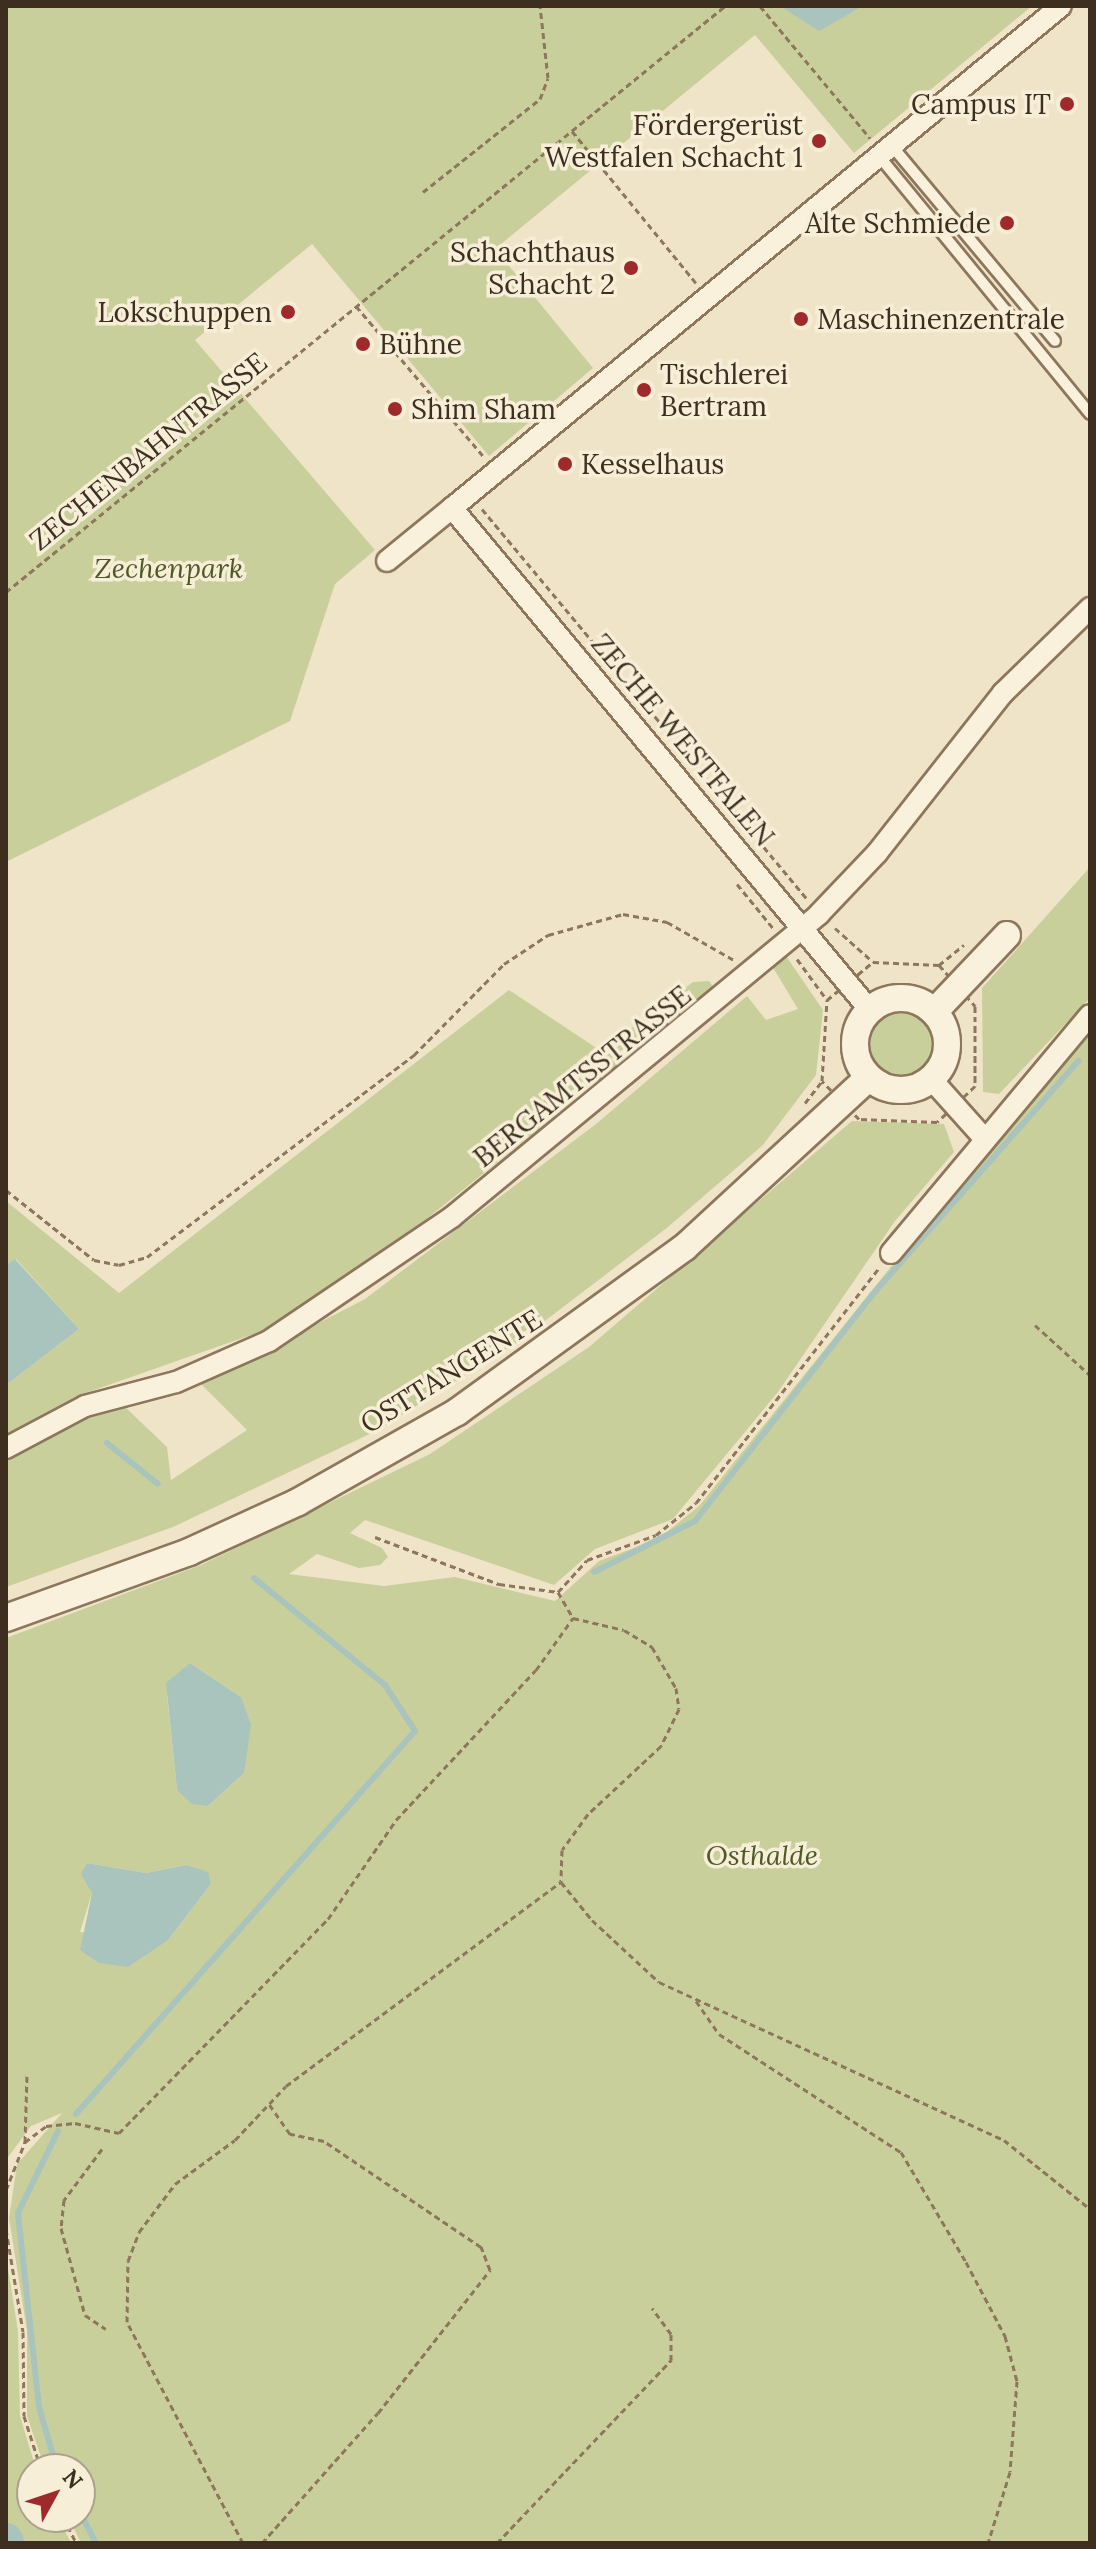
<!DOCTYPE html>
<meta charset="utf-8">
<style>
body{margin:0}
#map{position:relative;width:1096px;height:2549px;overflow:hidden;background:#f0e4c8;font-family:Lora,serif}
div>[style]{position:absolute}
[style*='--x']{left:calc(var(--x)*1px);top:calc(var(--y)*1px);width:calc(var(--w)*1px);rotate:calc(var(--a)*1deg)}
.green>*{inset:0;background:#c9cf9b}
.round{border-radius:50%}
.water>*{inset:0;background:#a9c4bc}
.stream>*{height:6px;margin:-3px;padding:0 3px;transform-origin:3px;border-radius:3px;background:#a9c4bc}
.river>*{height:34px;margin:-17px;padding:0 17px;transform-origin:17px;border-radius:17px;background:#a9c4bc}
.path>*{height:3px;margin-top:-1.5px;transform-origin:0;background:repeating-linear-gradient(90deg,#8d765c 0 6px,transparent 0 10px)}
.roads{filter:drop-shadow(2px 0 #8d765c) drop-shadow(-2px 0 #8d765c) drop-shadow(0 2px #8d765c) drop-shadow(0 -2px #8d765c)}
.service>*{height:10px;margin:-5px;padding:0 5px;transform-origin:5px;border-radius:5px;background:#faf1dc}
.minor>*{height:20px;margin:-10px;padding:0 10px;transform-origin:10px;border-radius:10px;background:#faf1dc}
.tertiary>*{height:26px;margin:-13px;padding:0 13px;transform-origin:13px;border-radius:13px;background:#faf1dc}
.tertiary>.ring{margin:-13px;padding:0;box-sizing:content-box;background:none;border:26px solid #faf1dc;border-radius:50%}
.dots>*{width:22px;height:22px;translate:-50% -50%;box-sizing:border-box;border:4px solid #f7eed8;border-radius:50%}
span{translate:-50% -50%;white-space:nowrap;text-align:center;line-height:1.15;-webkit-text-stroke:7px #f7eed8;paint-order:stroke}
.poi-label{font-size:28px;color:#3d2e20}
.right{translate:-100% -50%;text-align:right}
.left{translate:0 -50%;text-align:left}
.street-label{font-size:28px;color:#3d2e20}
.park-label{font-size:28px;color:#4d5a26;font-style:italic}
.frame{position:absolute;inset:0;border:8px solid #3d2e20;pointer-events:none}
.north{position:absolute;left:16px;top:2453px;width:80px;height:80px;box-sizing:border-box;background:#f7eed8;border:2px solid #ada18e;border-radius:50%;rotate:50deg;font-size:22px;font-weight:700;line-height:32px;text-align:center;color:#3d2e20}
.north::after{content:'';display:block;margin:auto;width:28px;height:36px;background:#9e2a2b;clip-path:polygon(50% 0,100% 100%,50% 72%,0 100%)}
</style>
<div id="map">
<div class="green">
<div style="clip-path:polygon(7px 6px,1032px 6px,854px 153px,755px 35px,495px 249px,593px 368px,489px 456px,312px 244px,195px 340px,375px 550px,335px 584px,290px 721px,6px 862px)"></div>
<div style="clip-path:polygon(1090px 867px,1090px 998px,999px 1094px,983px 1092px,982px 988px)"></div>
<div style="clip-path:polygon(784px 953px,823px 1010px,816px 1075px,763px 1145px,668px 1227px,516px 1343px,376px 1431px,173px 1527px,6px 1587px,6px 1457px,90px 1415px,125px 1407px,167px 1447px,171px 1480px,247px 1430px,201px 1384px,365px 1299px,596px 1124px,747px 996px,766px 1020px,798px 1009px,772px 966px)"></div>
<div style="clip-path:polygon(709px 981px,715px 989px,356px 1275px,265px 1330px,77px 1396px,6px 1434px,6px 1385px,79px 1329px,16px 1259px,6px 1265px,6px 1201px,119px 1293px,509px 990px,601px 1051px,693px 982px)"></div>
<div class="round" style="left:864px;top:1007px;width:74px;height:74px"></div>
<div style="clip-path:polygon(evenodd,1090px 1033px,1090px 2543px,81px 2543px,68px 2517px,80px 2517px,80px 2469px,45px 2469px,27px 2416px,27px 2331px,9px 2218px,17px 2164px,62px 2113px,31px 2126px,6px 2160px,6px 1638px,201px 1565px,430px 1454px,589px 1347px,852px 1121px,944px 1124px,954px 1152px,895px 1221px,778px 1392px,673px 1519px,595px 1549px,554px 1585px,365px 1520px,350px 1533px,382px 1548px,388px 1557px,380px 1565px,359px 1568px,317px 1554px,289px 1574px,384px 1586px,455px 1577px,555px 1601px,599px 1561px,658px 1539px,699px 1506px,950px 1193px,1090px 1033px,190px 1663px,241px 1697px,244px 1773px,208px 1806px,177px 1790px,167px 1695px,190px 1663px,1090px 1033px,87px 1863px,146px 1873px,186px 1865px,211px 1884px,168px 1940px,80px 1932px,92px 1893px,87px 1863px)"></div>
<div style="clip-path:polygon(6px 2256px,18px 2331px,20px 2416px,36px 2469px,32px 2517px,58px 2517px,71px 2543px,6px 2543px)"></div>
</div>
<div class="water">
<div style="clip-path:polygon(780px 6px,863px 6px,819px 31px)"></div>
<div style="clip-path:polygon(15px 1259px,79px 1329px,6px 1385px,6px 1265px)"></div>
<div style="clip-path:polygon(190px 1663px,241px 1697px,251px 1725px,244px 1773px,208px 1806px,192px 1804px,177px 1790px,166px 1683px)"></div>
<div style="clip-path:polygon(87px 1863px,146px 1873px,186px 1865px,208px 1872px,211px 1884px,168px 1940px,128px 1967px,99px 1963px,80px 1950px,92px 1893px,81px 1874px)"></div>
</div>
<div class="stream">
<div style="--x:107;--y:1443;--w:65;--a:38.8"></div>
<div style="--x:594;--y:1572;--w:113;--a:-26.8"></div>
<div style="--x:695;--y:1521;--w:287;--a:-51.9"></div>
<div style="--x:872;--y:1295;--w:312;--a:-48.6"></div>
<div style="--x:76;--y:2114;--w:511;--a:-48.49"></div>
<div style="--x:415;--y:1731;--w:55;--a:-123.1"></div>
<div style="--x:385;--y:1685;--w:169;--a:-140.8"></div>
<div style="--x:57;--y:2469;--w:65;--a:-106.2"></div>
<div style="--x:39;--y:2407;--w:195;--a:-96.2"></div>
<div style="--x:18;--y:2213;--w:91;--a:-64"></div>
<div style="--x:80;--y:2512;--w:35;--a:63"></div>
</div>
<div class="river">
<div style="--x:6;--y:2540;--w:3;--a:72"></div>
</div>
<div class="path">
<div style="--x:760;--y:6;--w:172;--a:50.2"></div>
<div style="--x:572;--y:131;--w:196;--a:50.8"></div>
<div style="--x:423;--y:192;--w:149;--a:-38.5"></div>
<div style="--x:540;--y:99;--w:22;--a:-69"></div>
<div style="--x:548;--y:78;--w:72;--a:-96.3"></div>
<div style="--x:356;--y:306;--w:197;--a:49.7"></div>
<div style="--x:482;--y:509;--w:508;--a:50.19"></div>
<div style="--x:6;--y:592;--w:928;--a:-39.18"></div>
<div style="--x:737;--y:884;--w:57;--a:50.7"></div>
<div style="--x:835;--y:928;--w:51;--a:41.8"></div>
<div style="--x:797;--y:959;--w:51;--a:53.8"></div>
<div style="--x:873;--y:962;--w:66;--a:2.6"></div>
<div style="--x:939;--y:965;--w:55;--a:48.7"></div>
<div style="--x:975;--y:1006;--w:80;--a:90"></div>
<div style="--x:975;--y:1086;--w:52;--a:136.5"></div>
<div style="--x:937;--y:1122;--w:78;--a:-177.8"></div>
<div style="--x:859;--y:1119;--w:53;--a:-134.2"></div>
<div style="--x:822;--y:1081;--w:81;--a:-86.5"></div>
<div style="--x:827;--y:1000;--w:60;--a:-39.6"></div>
<div style="--x:939;--y:965;--w:32;--a:-39"></div>
<div style="--x:805;--y:1103;--w:28;--a:-52"></div>
<div style="--x:6;--y:1190;--w:112;--a:38.5"></div>
<div style="--x:94;--y:1260;--w:25;--a:11"></div>
<div style="--x:119;--y:1265;--w:29;--a:-16"></div>
<div style="--x:147;--y:1257;--w:335;--a:-37.1"></div>
<div style="--x:414;--y:1055;--w:128;--a:-45.3"></div>
<div style="--x:504;--y:964;--w:53;--a:-33.4"></div>
<div style="--x:548;--y:935;--w:78;--a:-15.6"></div>
<div style="--x:623;--y:914;--w:45;--a:10.3"></div>
<div style="--x:667;--y:922;--w:77;--a:29.6"></div>
<div style="--x:1035;--y:1325;--w:74;--a:42.3"></div>
<div style="--x:375;--y:1537;--w:133;--a:20.8"></div>
<div style="--x:499;--y:1584;--w:60;--a:7.7"></div>
<div style="--x:558;--y:1592;--w:30;--a:60"></div>
<div style="--x:573;--y:1618;--w:52;--a:13.2"></div>
<div style="--x:624;--y:1630;--w:33;--a:31"></div>
<div style="--x:652;--y:1647;--w:48;--a:59.7"></div>
<div style="--x:676;--y:1688;--w:21;--a:82"></div>
<div style="--x:679;--y:1709;--w:41;--a:115.9"></div>
<div style="--x:661;--y:1746;--w:100;--a:137"></div>
<div style="--x:588;--y:1814;--w:44;--a:125.8"></div>
<div style="--x:562;--y:1850;--w:32;--a:92"></div>
<div style="--x:561;--y:1882;--w:49;--a:50.8"></div>
<div style="--x:592;--y:1920;--w:91;--a:42.8"></div>
<div style="--x:659;--y:1982;--w:379;--a:24.6"></div>
<div style="--x:1004;--y:2140;--w:110;--a:38.7"></div>
<div style="--x:558;--y:1592;--w:43;--a:-47.8"></div>
<div style="--x:587;--y:1560;--w:73;--a:-19.9"></div>
<div style="--x:656;--y:1535;--w:51;--a:-38.7"></div>
<div style="--x:696;--y:1503;--w:299;--a:-52.1"></div>
<div style="--x:696;--y:2001;--w:40;--a:55.1"></div>
<div style="--x:719;--y:2034;--w:217;--a:33"></div>
<div style="--x:901;--y:2152;--w:128;--a:59.4"></div>
<div style="--x:966;--y:2262;--w:84;--a:62.2"></div>
<div style="--x:1005;--y:2336;--w:47;--a:75.1"></div>
<div style="--x:1017;--y:2381;--w:91;--a:94.4"></div>
<div style="--x:1010;--y:2472;--w:74;--a:107.2"></div>
<div style="--x:25;--y:2142;--w:67;--a:-88.3"></div>
<div style="--x:102;--y:2149;--w:64;--a:126.7"></div>
<div style="--x:64;--y:2200;--w:28;--a:96"></div>
<div style="--x:61;--y:2228;--w:90;--a:74.6"></div>
<div style="--x:85;--y:2315;--w:25;--a:34"></div>
<div style="--x:6;--y:2190;--w:52;--a:-68.4"></div>
<div style="--x:25;--y:2142;--w:26;--a:-37"></div>
<div style="--x:46;--y:2126;--w:29;--a:-6"></div>
<div style="--x:75;--y:2123;--w:45;--a:12.8"></div>
<div style="--x:119;--y:2133;--w:299;--a:-45.7"></div>
<div style="--x:328;--y:1919;--w:120;--a:-55.5"></div>
<div style="--x:396;--y:1820;--w:205;--a:-47"></div>
<div style="--x:536;--y:1670;--w:64;--a:-54.6"></div>
<div style="--x:6;--y:2229;--w:104;--a:80.6"></div>
<div style="--x:23;--y:2332;--w:84;--a:89.3"></div>
<div style="--x:24;--y:2416;--w:56;--a:72.2"></div>
<div style="--x:63;--y:2517;--w:29;--a:63"></div>
<div style="--x:243;--y:2543;--w:250;--a:-117.7"></div>
<div style="--x:127;--y:2322;--w:61;--a:-89.1"></div>
<div style="--x:128;--y:2261;--w:31;--a:-69"></div>
<div style="--x:139;--y:2232;--w:60;--a:-53.1"></div>
<div style="--x:175;--y:2184;--w:74;--a:-36.3"></div>
<div style="--x:235;--y:2140;--w:74;--a:-46.6"></div>
<div style="--x:286;--y:2086;--w:342;--a:-36.6"></div>
<div style="--x:262;--y:2543;--w:174;--a:-48.3"></div>
<div style="--x:378;--y:2413;--w:182;--a:-51.9"></div>
<div style="--x:490;--y:2270;--w:25;--a:-111"></div>
<div style="--x:481;--y:2247;--w:189;--a:-146"></div>
<div style="--x:324;--y:2141;--w:35;--a:-168"></div>
<div style="--x:290;--y:2134;--w:37;--a:-125"></div>
<div style="--x:497;--y:2543;--w:253;--a:-46.4"></div>
<div style="--x:671;--y:2360;--w:26;--a:-90"></div>
<div style="--x:671;--y:2334;--w:32;--a:-126"></div>
</div>
<div class="roads">
<div class="service">
<div style="--x:892;--y:146;--w:254;--a:50.1"></div>
<div style="--x:879;--y:156;--w:333;--a:50.7"></div>
</div>
<div class="minor">
<div style="--x:387;--y:561;--w:84;--a:-39.2"></div>
<div style="--x:869;--y:1009;--w:652;--a:-129.77"></div>
<div style="--x:452;--y:508;--w:789;--a:-39.5"></div>
<div style="--x:932;--y:1080;--w:76;--a:48.2"></div>
<div style="--x:891;--y:1253;--w:310;--a:-50.1"></div>
<div style="--x:6;--y:1448;--w:89;--a:-28"></div>
<div style="--x:85;--y:1406;--w:94;--a:-14.8"></div>
<div style="--x:176;--y:1382;--w:102;--a:-23.8"></div>
<div style="--x:269;--y:1341;--w:221;--a:-34.1"></div>
<div style="--x:452;--y:1217;--w:476;--a:-39.5"></div>
<div style="--x:819;--y:914;--w:84;--a:-46.4"></div>
<div style="--x:877;--y:853;--w:204;--a:-51.8"></div>
<div style="--x:1003;--y:693;--w:122;--a:-44.3"></div>
</div>
<div class="tertiary">
<div class="ring" style="left:855px;top:998px;width:66px;height:66px"></div>
<div style="--x:934;--y:1012;--w:106;--a:-46.5"></div>
<div style="--x:6;--y:1618;--w:195;--a:-19.8"></div>
<div style="--x:189;--y:1552;--w:120;--a:-24.6"></div>
<div style="--x:298;--y:1502;--w:183;--a:-29.5"></div>
<div style="--x:457;--y:1412;--w:281;--a:-35.9"></div>
<div style="--x:685;--y:1247;--w:249;--a:-42.7"></div>
</div>
</div>
<div class="dots">
<div style="left:1067px;top:104px;background:#9e2a2b"></div>
<div style="left:819px;top:141px;background:#9e2a2b"></div>
<div style="left:1007px;top:223px;background:#9e2a2b"></div>
<div style="left:631px;top:268px;background:#9e2a2b"></div>
<div style="left:288px;top:312px;background:#9e2a2b"></div>
<div style="left:801px;top:319px;background:#9e2a2b"></div>
<div style="left:363px;top:344px;background:#9e2a2b"></div>
<div style="left:644px;top:390px;background:#9e2a2b"></div>
<div style="left:395px;top:409px;background:#9e2a2b"></div>
<div style="left:565px;top:464px;background:#9e2a2b"></div>
</div>
<div class="poi-label">
<span class="right" style="left:1051px;top:104px">Campus IT</span>
<span class="right" style="left:803px;top:141px">Fördergerüst<br>Westfalen Schacht 1</span>
<span class="right" style="left:991px;top:223px">Alte Schmiede</span>
<span class="right" style="left:615px;top:268px">Schachthaus<br>Schacht 2</span>
<span class="right" style="left:272px;top:312px">Lokschuppen</span>
<span class="left" style="left:817px;top:319px">Maschinenzentrale</span>
<span class="left" style="left:379px;top:344px">Bühne</span>
<span class="left" style="left:660px;top:390px">Tischlerei<br>Bertram</span>
<span class="left" style="left:411px;top:409px">Shim Sham</span>
<span class="left" style="left:581px;top:464px">Kesselhaus</span>
</div>
<div class="street-label">
<span style="left:148px;top:451px;rotate:-39deg">ZECHENBAHNTRASSE</span>
<span style="left:683px;top:740px;rotate:50deg">ZECHE WESTFALEN</span>
<span style="left:582px;top:1076px;rotate:-39deg">BERGAMTSSTRASSE</span>
<span style="left:451px;top:1371px;rotate:-32deg">OSTTANGENTE</span>
</div>
<div class="park-label">
<span style="left:169px;top:568px">Zechenpark</span>
<span style="left:762px;top:1855px">Osthalde</span>
</div>
<div class="frame"></div>
<div class="north">N</div>
</div>
